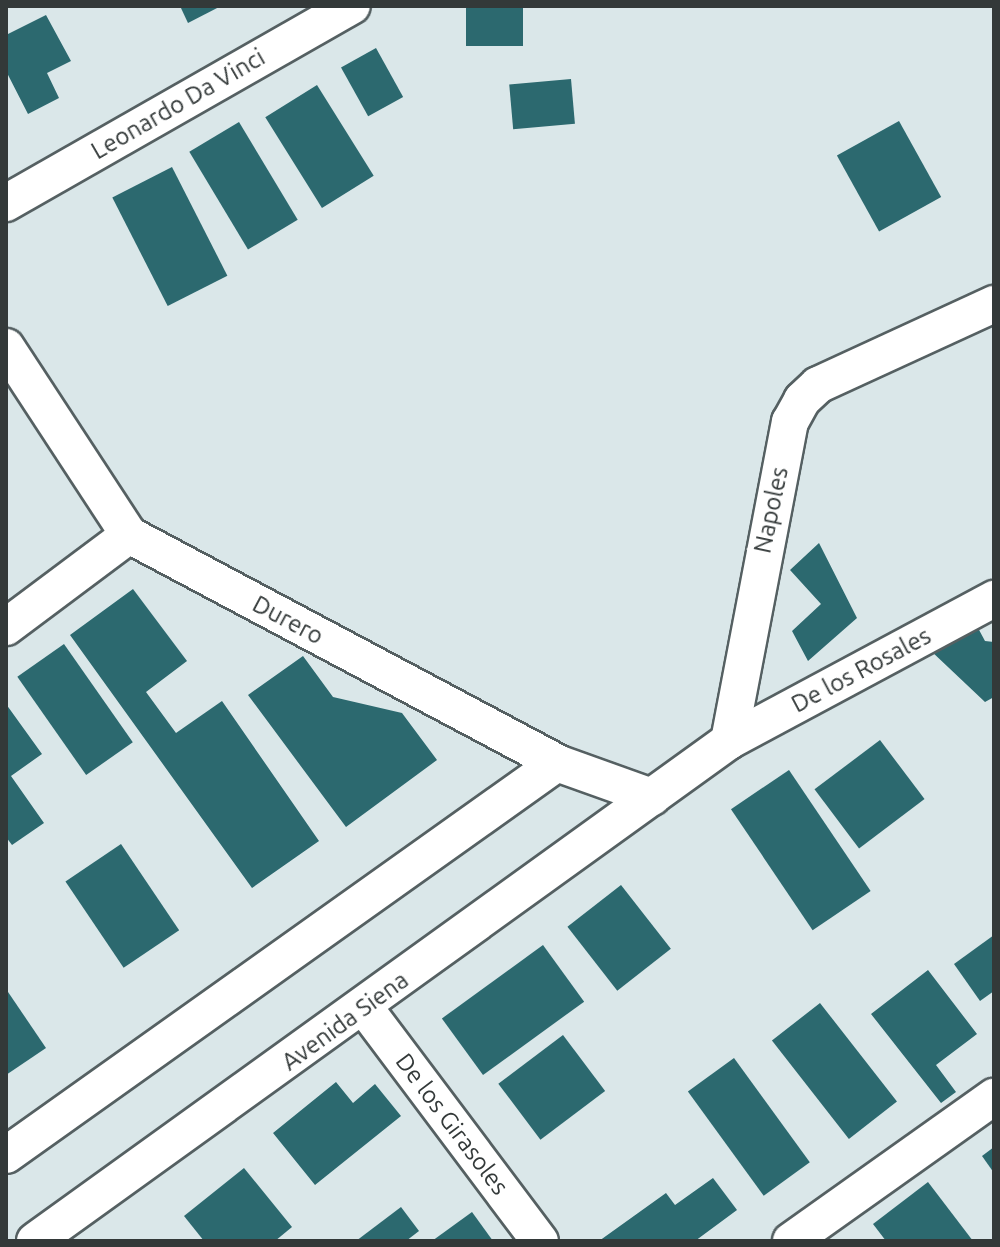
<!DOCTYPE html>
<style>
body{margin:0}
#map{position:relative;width:1000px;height:1247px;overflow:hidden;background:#dae7e9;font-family:Ubuntu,sans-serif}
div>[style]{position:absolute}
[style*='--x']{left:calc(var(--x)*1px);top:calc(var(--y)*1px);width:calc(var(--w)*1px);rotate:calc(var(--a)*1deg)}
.building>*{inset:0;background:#2c696f;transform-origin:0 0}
.roads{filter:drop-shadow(2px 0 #556062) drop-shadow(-2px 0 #556062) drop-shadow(0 2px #556062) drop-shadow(0 -2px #556062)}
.street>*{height:36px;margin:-18px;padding:0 18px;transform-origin:18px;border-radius:18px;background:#fff}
span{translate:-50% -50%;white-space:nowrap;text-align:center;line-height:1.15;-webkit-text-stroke:8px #fff;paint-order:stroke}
.street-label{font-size:24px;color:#333939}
.frame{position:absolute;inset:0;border:8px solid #333939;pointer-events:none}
</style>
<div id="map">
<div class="building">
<div style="clip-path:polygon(180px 6px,221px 6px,188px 23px)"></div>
<div style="left:466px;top:6px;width:57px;height:40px"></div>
<div style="clip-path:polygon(46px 15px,71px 61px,47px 73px,59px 98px,28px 114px,6px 71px,6px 35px)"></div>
<div style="left:376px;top:48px;width:56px;height:40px;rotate:61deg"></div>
<div style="left:571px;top:79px;width:45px;height:62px;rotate:85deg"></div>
<div style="left:317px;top:85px;width:107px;height:61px;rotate:58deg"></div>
<div style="left:899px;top:121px;width:87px;height:71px;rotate:61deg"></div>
<div style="left:239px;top:122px;width:114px;height:58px;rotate:59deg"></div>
<div style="left:172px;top:167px;width:122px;height:67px;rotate:63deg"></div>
<div style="clip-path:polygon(819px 543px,857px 618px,808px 661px,792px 631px,821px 604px,790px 570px)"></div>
<div style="clip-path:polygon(133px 589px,187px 661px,146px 692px,176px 733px,222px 701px,319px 841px,252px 888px,70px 635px)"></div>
<div style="clip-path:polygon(978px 628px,985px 641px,994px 642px,994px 697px,985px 702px,930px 650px)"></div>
<div style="left:64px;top:644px;width:120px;height:57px;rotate:55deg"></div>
<div style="clip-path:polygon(303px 656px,333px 697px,402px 713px,437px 760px,346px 827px,248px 695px)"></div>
<div style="clip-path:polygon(6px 704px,42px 754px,11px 776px,44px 823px,12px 845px,6px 837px)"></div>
<div style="left:880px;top:740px;width:74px;height:82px;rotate:53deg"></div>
<div style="left:789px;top:770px;width:146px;height:70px;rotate:56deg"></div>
<div style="left:121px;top:844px;width:104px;height:67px;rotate:56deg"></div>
<div style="left:621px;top:885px;width:81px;height:68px;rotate:52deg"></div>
<div style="clip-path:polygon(994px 935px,994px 991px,980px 1001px,954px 964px)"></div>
<div style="left:543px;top:945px;width:70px;height:125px;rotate:54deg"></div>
<div style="clip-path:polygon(928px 970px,977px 1034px,936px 1065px,956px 1092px,941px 1103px,871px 1014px)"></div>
<div style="clip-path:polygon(6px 989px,46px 1048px,6px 1075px)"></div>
<div style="left:820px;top:1003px;width:125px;height:61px;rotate:52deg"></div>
<div style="left:563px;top:1035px;width:70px;height:81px;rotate:53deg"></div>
<div style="left:734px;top:1058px;width:129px;height:57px;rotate:54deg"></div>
<div style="clip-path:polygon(336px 1082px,353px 1103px,375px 1084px,401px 1116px,315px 1185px,273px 1133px)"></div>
<div style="clip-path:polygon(994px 1147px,994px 1173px,982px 1156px)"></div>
<div style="clip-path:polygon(244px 1168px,292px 1227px,275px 1241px,204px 1241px,184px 1216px)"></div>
<div style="clip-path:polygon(713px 1178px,737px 1210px,695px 1241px,599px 1241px,666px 1193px,675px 1205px)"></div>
<div style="clip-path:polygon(928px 1182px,973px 1241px,886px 1241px,873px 1224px)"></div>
<div style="clip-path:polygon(401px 1207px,419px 1231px,406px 1241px,356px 1241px)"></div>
<div style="clip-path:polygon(472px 1212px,493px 1241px,432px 1241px)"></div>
</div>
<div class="roads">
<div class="street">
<div style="--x:6;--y:203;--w:398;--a:-29.7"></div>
<div style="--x:6;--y:347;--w:225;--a:56.8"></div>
<div style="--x:129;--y:535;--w:485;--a:28"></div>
<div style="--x:557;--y:763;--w:101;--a:19.7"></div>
<div style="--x:6;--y:627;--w:154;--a:-36.8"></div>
<div style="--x:729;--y:741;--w:325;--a:-79.2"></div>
<div style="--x:790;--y:422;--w:25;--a:-61"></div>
<div style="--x:802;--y:400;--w:22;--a:-43"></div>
<div style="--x:818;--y:385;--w:194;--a:-24.7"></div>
<div style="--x:364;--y:1007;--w:293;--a:53.1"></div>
<div style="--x:6;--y:1155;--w:676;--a:-35.43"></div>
<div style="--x:35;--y:1241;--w:855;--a:-35.77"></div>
<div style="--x:729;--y:741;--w:301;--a:-28.2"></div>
<div style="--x:791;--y:1241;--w:249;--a:-35.4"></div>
</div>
</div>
<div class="street-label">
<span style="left:178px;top:104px;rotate:-30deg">Leonardo Da Vinci</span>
<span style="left:771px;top:510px;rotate:-78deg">Napoles</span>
<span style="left:288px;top:620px;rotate:28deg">Durero</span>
<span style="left:861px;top:670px;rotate:-28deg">De los Rosales</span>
<span style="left:345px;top:1021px;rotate:-36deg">Avenida Siena</span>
<span style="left:452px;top:1124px;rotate:53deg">De los Girasoles</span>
</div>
<div class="frame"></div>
</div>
